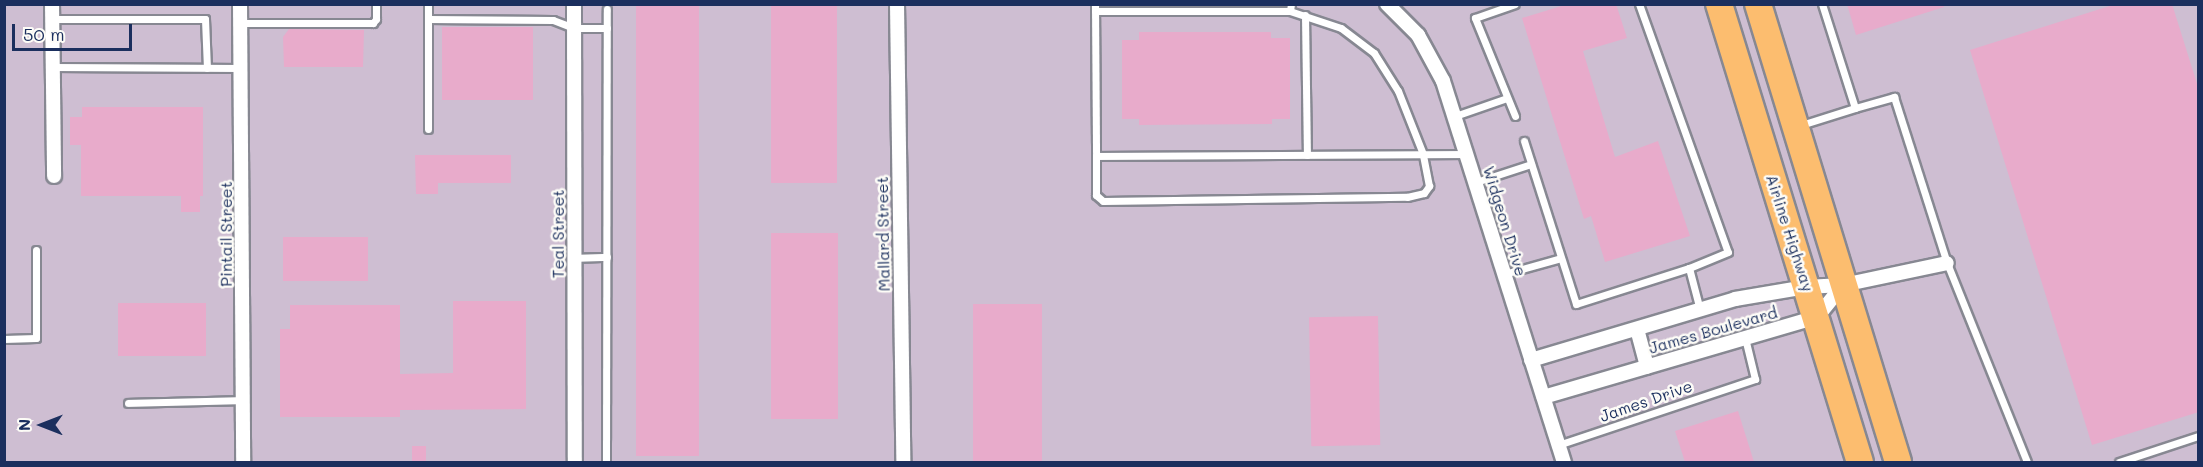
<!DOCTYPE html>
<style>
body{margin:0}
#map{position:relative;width:2203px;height:467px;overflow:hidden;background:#f3e1c5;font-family:Mali,sans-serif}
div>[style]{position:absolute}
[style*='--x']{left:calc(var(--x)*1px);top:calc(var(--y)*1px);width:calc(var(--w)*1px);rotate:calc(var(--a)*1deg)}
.industrial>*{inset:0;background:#cebed2;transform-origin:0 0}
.building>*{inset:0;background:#e8abcb;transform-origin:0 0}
.roads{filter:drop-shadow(2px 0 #878892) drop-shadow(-2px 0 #878892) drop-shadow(0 2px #878892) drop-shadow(0 -2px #878892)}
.lane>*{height:7px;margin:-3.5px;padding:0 3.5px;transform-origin:3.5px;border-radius:3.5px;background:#fff}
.street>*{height:14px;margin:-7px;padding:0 7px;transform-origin:7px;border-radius:7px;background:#fff}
.highway>*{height:26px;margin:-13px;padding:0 13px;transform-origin:13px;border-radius:13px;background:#fcbd6f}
span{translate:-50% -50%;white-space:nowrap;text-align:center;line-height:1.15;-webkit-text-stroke:5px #fdfcf7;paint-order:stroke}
.street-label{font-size:16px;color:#1b2f5e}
.frame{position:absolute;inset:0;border:6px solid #1b2f5e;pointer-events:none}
.north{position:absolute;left:12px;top:395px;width:60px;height:60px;-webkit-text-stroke:4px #fdfcf7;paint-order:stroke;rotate:270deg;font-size:16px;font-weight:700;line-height:24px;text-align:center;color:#1b2f5e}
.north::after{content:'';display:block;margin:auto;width:21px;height:27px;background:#1b2f5e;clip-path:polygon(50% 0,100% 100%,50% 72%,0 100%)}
.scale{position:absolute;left:12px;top:24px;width:120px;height:27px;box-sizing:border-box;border:3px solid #1b2f5e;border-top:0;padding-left:8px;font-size:18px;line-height:21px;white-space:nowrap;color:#1b2f5e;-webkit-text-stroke:4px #fdfcf7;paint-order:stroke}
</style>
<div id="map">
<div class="industrial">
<div style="left:5px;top:5px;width:2193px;height:457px"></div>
</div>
<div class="building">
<div style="left:636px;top:4px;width:63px;height:452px"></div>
<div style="left:771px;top:4px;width:66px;height:179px"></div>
<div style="clip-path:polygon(1568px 4px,1616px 4px,1627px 38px,1583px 51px,1615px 157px,1658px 141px,1690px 236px,1605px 262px,1591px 216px,1584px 219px,1522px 18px)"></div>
<div style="clip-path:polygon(1847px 4px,1943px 4px,1944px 7px,1856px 35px)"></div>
<div style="clip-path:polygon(2116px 4px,2172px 4px,2199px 90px,2199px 412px,2092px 445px,1970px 50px)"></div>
<div style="left:442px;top:27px;width:91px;height:73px"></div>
<div style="clip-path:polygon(289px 29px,364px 30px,363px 67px,284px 67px,283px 37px)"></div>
<div style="clip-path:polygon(1139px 32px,1271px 32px,1271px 38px,1290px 38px,1290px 119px,1272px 119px,1272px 124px,1139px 125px,1139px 119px,1122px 119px,1122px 40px,1139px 40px)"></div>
<div style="clip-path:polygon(82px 107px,203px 107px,203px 196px,200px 196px,200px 212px,181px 212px,181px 196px,81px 196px,81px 145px,70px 145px,70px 117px,82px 117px)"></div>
<div style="clip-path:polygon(415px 155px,511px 155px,511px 183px,438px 183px,438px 194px,416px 194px)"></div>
<div style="left:838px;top:233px;width:186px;height:67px;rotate:90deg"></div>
<div style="left:283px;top:237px;width:85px;height:44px"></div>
<div style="clip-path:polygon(453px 301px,526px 301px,526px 409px,400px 410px,400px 417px,280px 417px,280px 329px,290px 329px,290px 305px,400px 305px,400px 374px,453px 373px)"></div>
<div style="left:206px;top:303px;width:53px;height:88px;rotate:90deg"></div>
<div style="left:973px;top:304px;width:69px;height:157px"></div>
<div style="left:1378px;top:316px;width:129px;height:69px;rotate:89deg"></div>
<div style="clip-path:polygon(1738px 411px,1754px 462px,1685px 462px,1675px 431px)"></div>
<div style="left:412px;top:446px;width:14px;height:16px"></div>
</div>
<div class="roads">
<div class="lane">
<div style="--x:428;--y:4;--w:15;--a:90"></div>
<div style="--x:1095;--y:4;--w:152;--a:89.6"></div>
<div style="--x:1096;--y:156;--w:370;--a:-0.3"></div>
<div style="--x:1639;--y:4;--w:263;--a:70.3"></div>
<div style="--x:1728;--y:252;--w:42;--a:157.7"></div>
<div style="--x:1689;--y:268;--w:43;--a:75.3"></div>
<div style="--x:1822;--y:4;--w:109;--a:72.4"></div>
<div style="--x:1855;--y:108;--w:41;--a:-15.8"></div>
<div style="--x:1894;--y:97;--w:174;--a:72.3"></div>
<div style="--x:1947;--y:263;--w:214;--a:68.1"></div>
<div style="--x:1095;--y:11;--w:195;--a:0"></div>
<div style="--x:1290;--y:11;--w:7;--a:-82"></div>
<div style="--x:1305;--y:15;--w:140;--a:89.2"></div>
<div style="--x:52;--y:19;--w:153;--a:0"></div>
<div style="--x:205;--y:19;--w:49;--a:87.7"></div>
<div style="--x:241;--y:23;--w:132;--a:0"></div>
<div style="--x:373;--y:23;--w:5;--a:-53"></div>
<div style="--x:376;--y:19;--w:15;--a:-90"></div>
<div style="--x:53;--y:67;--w:188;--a:0.3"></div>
<div style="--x:1455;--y:116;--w:55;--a:-19.1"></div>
<div style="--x:1515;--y:116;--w:106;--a:-112.2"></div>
<div style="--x:1475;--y:18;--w:42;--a:-19.3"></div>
<div style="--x:1801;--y:125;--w:57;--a:-17.5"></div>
<div style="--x:428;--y:129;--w:110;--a:-90"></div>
<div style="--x:428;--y:19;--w:125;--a:0.5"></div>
<div style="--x:553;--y:20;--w:22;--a:21"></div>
<div style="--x:574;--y:28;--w:33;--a:0"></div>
<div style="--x:1524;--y:141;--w:171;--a:72.3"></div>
<div style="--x:1576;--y:304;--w:119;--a:-17.7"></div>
<div style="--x:1096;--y:156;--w:39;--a:90"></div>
<div style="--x:1096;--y:195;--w:9;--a:41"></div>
<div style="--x:1103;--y:201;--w:304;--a:-0.8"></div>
<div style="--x:1407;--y:197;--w:17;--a:-13"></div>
<div style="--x:1424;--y:193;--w:9;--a:-54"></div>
<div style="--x:1429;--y:186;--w:33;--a:-101"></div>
<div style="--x:1423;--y:154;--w:68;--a:-111.6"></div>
<div style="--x:1398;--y:91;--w:45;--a:-122.3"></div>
<div style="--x:1374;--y:53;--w:41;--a:-142.9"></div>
<div style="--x:1341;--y:28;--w:54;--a:-161.6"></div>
<div style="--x:1476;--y:182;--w:58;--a:-18.1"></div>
<div style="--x:574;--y:258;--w:33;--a:-2"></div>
<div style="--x:1504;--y:274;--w:59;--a:-15.7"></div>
<div style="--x:4;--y:339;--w:32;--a:-2"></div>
<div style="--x:36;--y:338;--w:88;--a:-90"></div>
<div style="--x:128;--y:403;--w:115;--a:-1.5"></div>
<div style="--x:1558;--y:445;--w:208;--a:-18.5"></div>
<div style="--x:1755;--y:379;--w:42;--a:-103.7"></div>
<div style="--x:606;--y:462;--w:453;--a:-89.9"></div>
<div style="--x:2119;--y:462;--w:83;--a:-18.2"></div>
</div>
<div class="street">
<div style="--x:52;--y:4;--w:172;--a:89.3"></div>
<div style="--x:240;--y:4;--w:458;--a:89.6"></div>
<div style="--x:574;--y:4;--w:458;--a:89.9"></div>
<div style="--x:897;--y:4;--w:458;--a:89.2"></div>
<div style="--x:1387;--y:4;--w:44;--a:45"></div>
<div style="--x:1418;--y:35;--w:52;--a:61.5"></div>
<div style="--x:1443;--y:81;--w:400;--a:72.4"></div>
<div style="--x:1843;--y:285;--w:106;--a:-11.9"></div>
<div style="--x:1637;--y:329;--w:39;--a:75"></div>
<div style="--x:1531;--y:360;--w:213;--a:-16.6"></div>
<div style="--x:1735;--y:299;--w:72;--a:-9.6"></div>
<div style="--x:1806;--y:287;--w:37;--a:-3"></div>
<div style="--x:1843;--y:285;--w:41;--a:129.1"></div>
<div style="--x:1817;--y:317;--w:285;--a:163.7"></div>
</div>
<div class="highway">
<div style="--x:1719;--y:4;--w:479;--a:72.9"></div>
<div style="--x:1758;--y:4;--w:479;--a:73"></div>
</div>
</div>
<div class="street-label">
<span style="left:1505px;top:221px;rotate:73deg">Widgeon Drive</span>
<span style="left:1790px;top:233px;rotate:72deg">Airline Highway</span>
<span style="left:226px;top:234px;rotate:-90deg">Pintail Street</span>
<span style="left:558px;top:234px;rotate:-90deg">Teal Street</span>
<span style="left:883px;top:234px;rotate:-91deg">Mallard Street</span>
<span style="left:1713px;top:330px;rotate:-16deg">James Boulevard</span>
<span style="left:1646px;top:401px;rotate:-19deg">James Drive</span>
</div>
<div class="frame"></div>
<div class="north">N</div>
<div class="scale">50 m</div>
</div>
